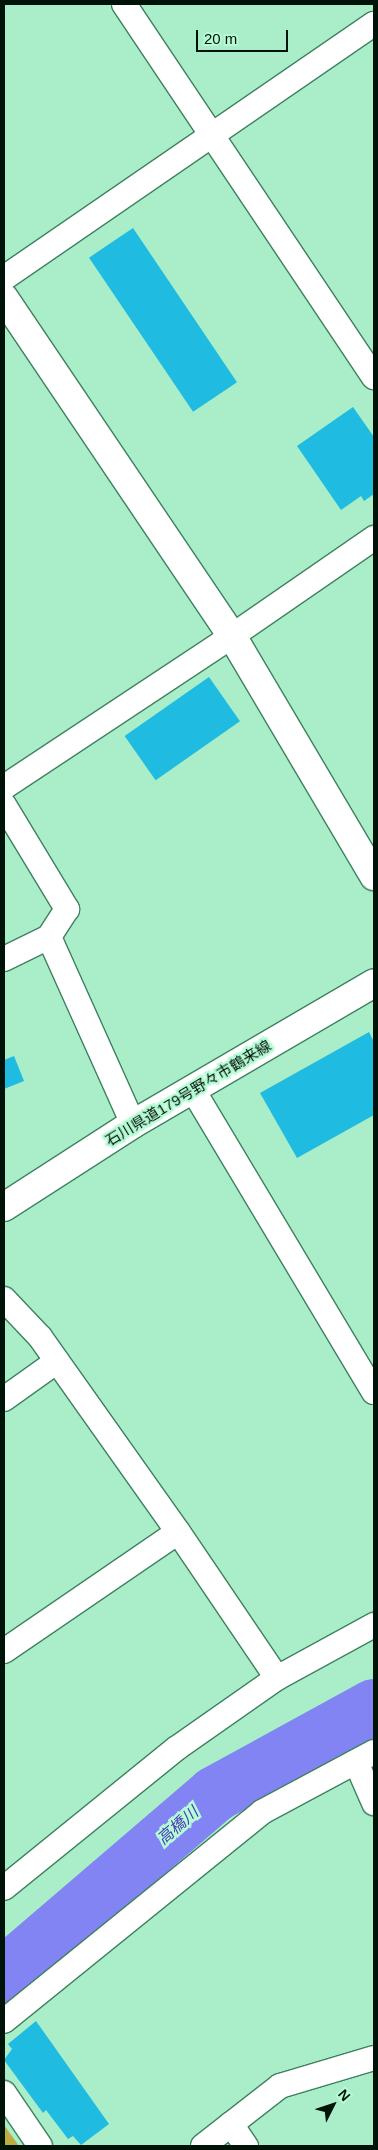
<!DOCTYPE html>
<meta charset="utf-8">
<style>
body{margin:0}
#map{position:relative;width:378px;height:2150px;overflow:hidden;background:#a9eec8;font-family:Helvetica,"Noto Sans JP",sans-serif}
div>[style]{position:absolute}
[style*='--x']{left:calc(var(--x)*1px);top:calc(var(--y)*1px);width:calc(var(--w)*1px);rotate:calc(var(--a)*1deg)}
.green>*{inset:0;background:#bdac43}
.river>*{height:56px;margin:-28px;padding:0 28px;transform-origin:28px;border-radius:28px;background:#8284f3}
.building>*{inset:0;background:#1fbbe1;transform-origin:0 0}
.roads{filter:drop-shadow(1px 0 #3e8160) drop-shadow(-1px 0 #3e8160) drop-shadow(0 1px #3e8160) drop-shadow(0 -1px #3e8160)}
.minor>*{height:24px;margin:-12px;padding:0 12px;transform-origin:12px;border-radius:12px;background:#fff}
.tertiary>*{height:28px;margin:-14px;padding:0 14px;transform-origin:14px;border-radius:14px;background:#fff}
.secondary>*{height:28px;margin:-14px;padding:0 14px;transform-origin:14px;border-radius:14px;background:#fff}
span{translate:-50% -50%;white-space:nowrap;text-align:center;line-height:1.15;-webkit-text-stroke:5px #b6fbd5;paint-order:stroke}
.street-label{font-size:15px;color:#001308}
.water-label{font-size:16px;color:#4739b8;font-style:italic}
.frame{position:absolute;inset:0;border:5px solid #001308;pointer-events:none}
.north{position:absolute;left:308px;top:2080px;width:50px;height:50px;-webkit-text-stroke:4px #b6fbd5;paint-order:stroke;rotate:49deg;font-size:14px;font-weight:700;line-height:20px;text-align:center;color:#001308}
.north::after{content:'';display:block;margin:auto;width:18px;height:22px;background:#001308;clip-path:polygon(50% 0,100% 100%,50% 72%,0 100%)}
.scale{position:absolute;left:196px;top:30px;width:92px;height:22px;box-sizing:border-box;border:2px solid #001308;border-top:0;padding-left:6px;font-size:15px;line-height:18px;white-space:nowrap;color:#001308;-webkit-text-stroke:4px #b6fbd5;paint-order:stroke}
</style>
<div id="map">
<div class="green">
<div style="clip-path:polygon(4px 2125px,19px 2146px,4px 2146px)"></div>
</div>
<div class="river">
<div style="--x:4;--y:1975;--w:278;--a:-40.6"></div>
<div style="--x:215;--y:1794;--w:181;--a:-28.7"></div>
</div>
<div class="building">
<div style="left:133px;top:228px;width:186px;height:53px;rotate:56deg"></div>
<div style="clip-path:polygon(353px 407px,374px 437px,374px 494px,364px 501px,361px 496px,341px 510px,297px 446px)"></div>
<div style="left:209px;top:677px;width:54px;height:103px;rotate:55deg"></div>
<div style="clip-path:polygon(369px 1032px,374px 1042px,374px 1115px,297px 1158px,260px 1093px)"></div>
<div style="clip-path:polygon(14px 1056px,24px 1081px,4px 1089px,4px 1060px)"></div>
<div style="clip-path:polygon(36px 2021px,109px 2124px,81px 2145px,73px 2136px,68px 2139px,46px 2110px,43px 2113px,4px 2060px,12px 2049px,8px 2044px)"></div>
</div>
<div class="roads">
<div class="minor">
<div style="--x:124;--y:4;--w:449;--a:56.2"></div>
<div style="--x:4;--y:278;--w:449;--a:-34.5"></div>
<div style="--x:4;--y:787;--w:273;--a:-33.5"></div>
<div style="--x:232;--y:636;--w:173;--a:-34.6"></div>
<div style="--x:4;--y:805;--w:122;--a:58.8"></div>
<div style="--x:67;--y:909;--w:33;--a:123"></div>
<div style="--x:49;--y:937;--w:205;--a:65.8"></div>
<div style="--x:4;--y:959;--w:50;--a:-26.1"></div>
<div style="--x:193;--y:1090;--w:352;--a:59.1"></div>
<div style="--x:4;--y:1299;--w:52;--a:46.5"></div>
<div style="--x:40;--y:1337;--w:239;--a:54.7"></div>
<div style="--x:178;--y:1532;--w:211;--a:145.6"></div>
<div style="--x:4;--y:1399;--w:65;--a:-35.6"></div>
<div style="--x:277;--y:1678;--w:111;--a:-28.7"></div>
<div style="--x:356;--y:1762;--w:45;--a:66.3"></div>
<div style="--x:4;--y:1888;--w:223;--a:-39"></div>
<div style="--x:177;--y:1748;--w:122;--a:-35"></div>
<div style="--x:277;--y:1678;--w:176;--a:-124.1"></div>
<div style="--x:4;--y:2021;--w:332;--a:-39"></div>
<div style="--x:262;--y:1812;--w:127;--a:-28.2"></div>
<div style="--x:4;--y:2093;--w:64;--a:55.8"></div>
<div style="--x:231;--y:2124;--w:27;--a:56"></div>
<div style="--x:203;--y:2146;--w:98;--a:-37.9"></div>
<div style="--x:280;--y:2086;--w:98;--a:-16.6"></div>
</div>
<div class="tertiary">
<div style="--x:4;--y:298;--w:408;--a:56"></div>
<div style="--x:232;--y:636;--w:279;--a:59.4"></div>
</div>
<div class="secondary">
<div style="--x:4;--y:1207;--w:153;--a:-32.8"></div>
<div style="--x:133;--y:1124;--w:279;--a:-30.3"></div>
</div>
</div>
<div class="street-label">
<span style="left:188px;top:1093px;rotate:-31deg">石川県道179号野々市鶴来線</span>
</div>
<div class="water-label">
<span style="left:178px;top:1826px;rotate:-41deg">高橋川</span>
</div>
<div class="frame"></div>
<div class="north">N</div>
<div class="scale">20 m</div>
</div>
